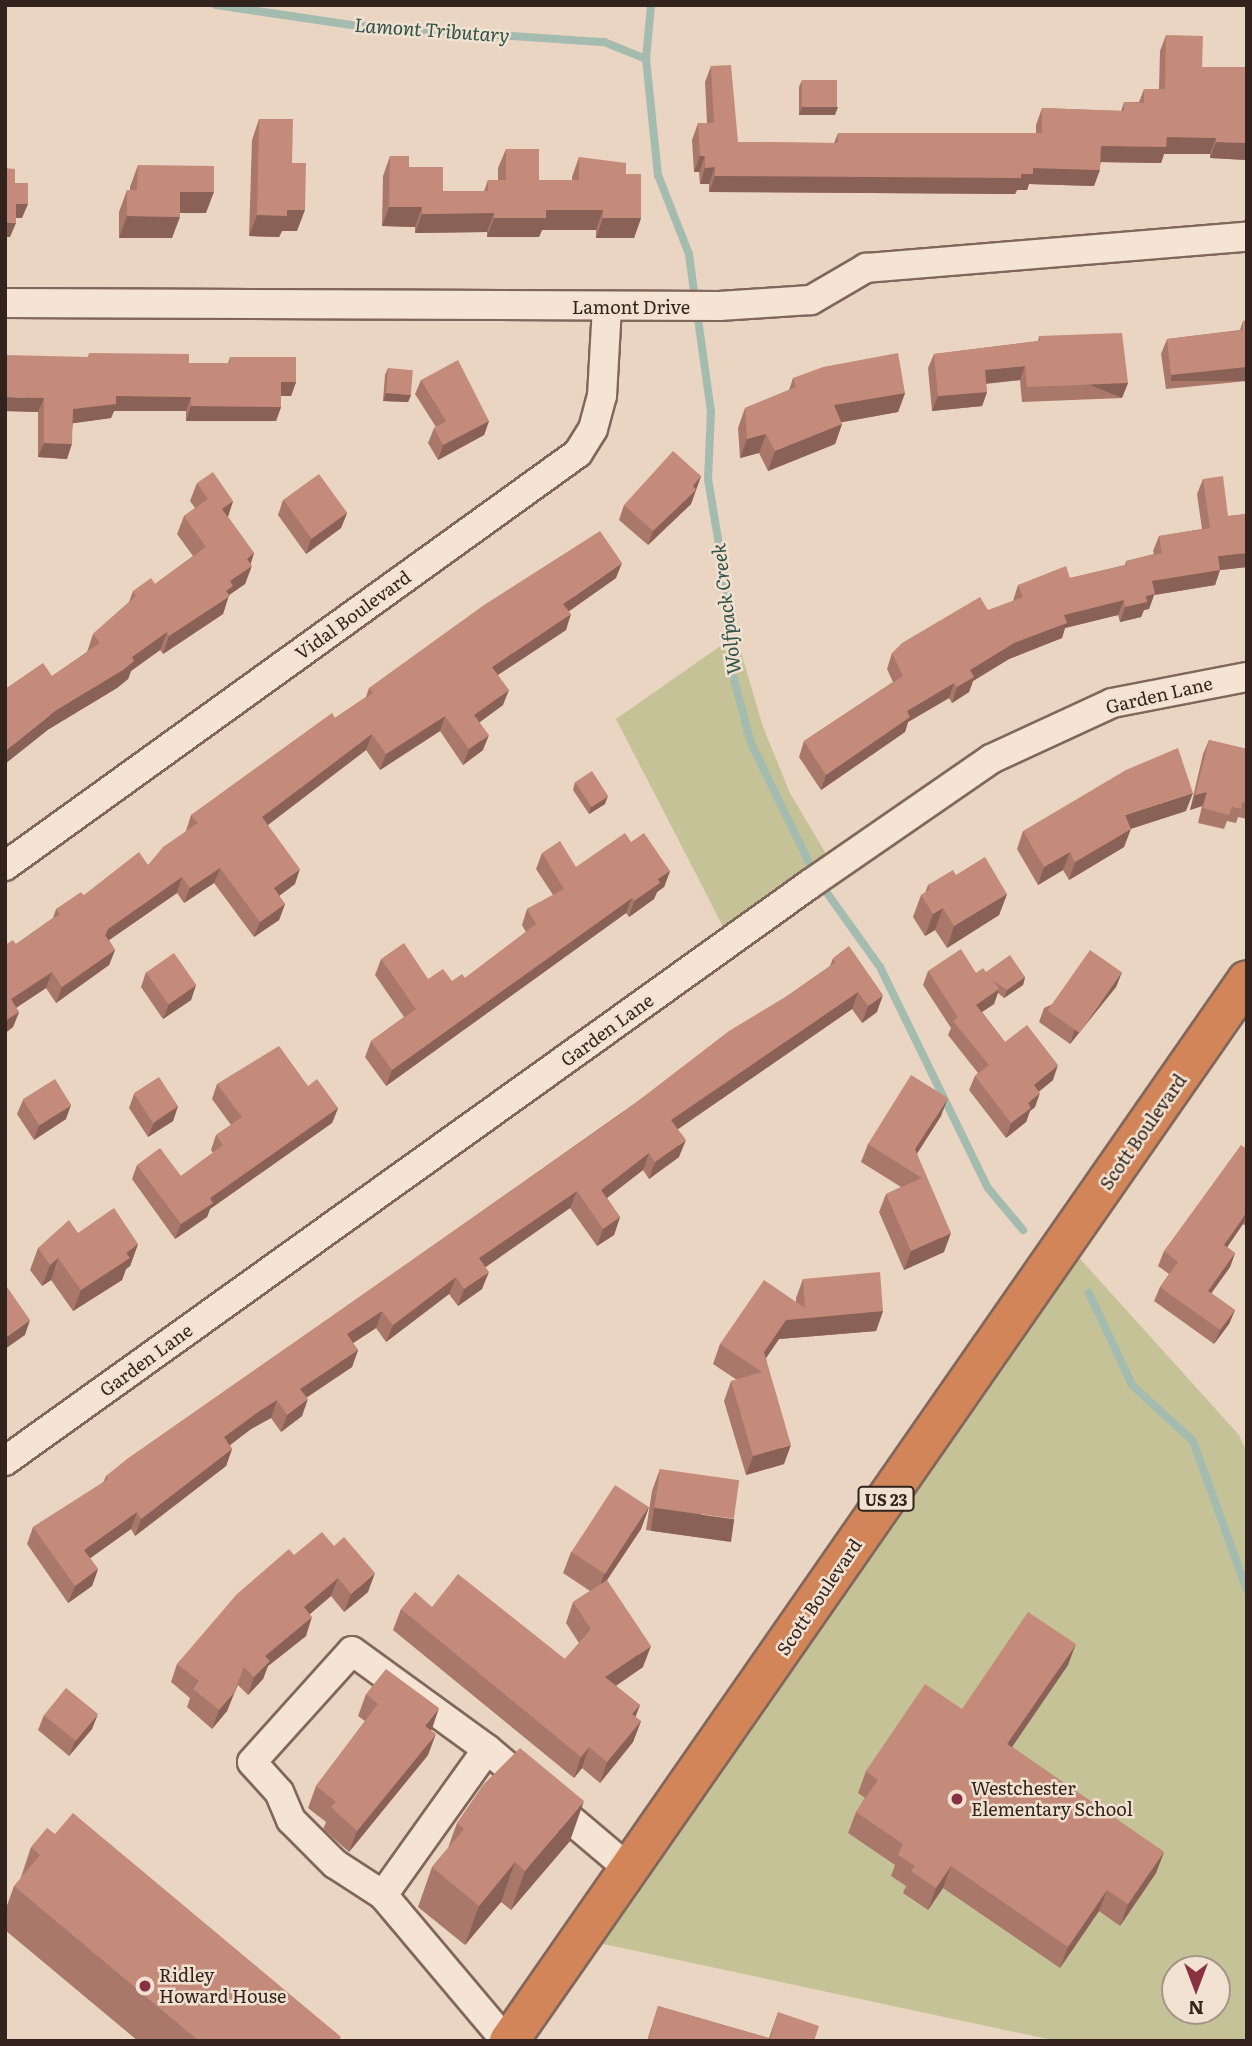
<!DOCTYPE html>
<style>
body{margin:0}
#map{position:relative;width:1252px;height:2046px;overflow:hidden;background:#e9d5c2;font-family:Literata,serif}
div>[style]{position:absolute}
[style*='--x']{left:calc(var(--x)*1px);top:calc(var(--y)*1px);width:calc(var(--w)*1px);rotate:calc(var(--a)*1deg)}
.green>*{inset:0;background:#c6c297}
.stream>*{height:8px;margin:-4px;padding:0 4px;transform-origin:4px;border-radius:4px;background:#a4bcb0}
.roads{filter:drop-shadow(2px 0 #81675b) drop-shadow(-2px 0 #81675b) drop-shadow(0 2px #81675b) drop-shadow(0 -2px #81675b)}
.street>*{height:28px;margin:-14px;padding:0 14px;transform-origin:14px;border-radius:14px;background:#f5e4d4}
.highway>*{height:38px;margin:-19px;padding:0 19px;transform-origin:19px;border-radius:19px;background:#d28559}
.wall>*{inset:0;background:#a9786a}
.shaded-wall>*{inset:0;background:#896156;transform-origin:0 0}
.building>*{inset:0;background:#c48b7b;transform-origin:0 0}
.dots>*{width:19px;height:19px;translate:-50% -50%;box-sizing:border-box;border:4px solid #f1e1d0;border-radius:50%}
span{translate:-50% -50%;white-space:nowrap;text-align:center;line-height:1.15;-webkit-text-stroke:5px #f1e1d0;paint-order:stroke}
.shield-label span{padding:2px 5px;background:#f1e1d0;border:2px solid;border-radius:5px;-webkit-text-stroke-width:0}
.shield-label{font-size:16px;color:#32231d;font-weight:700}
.street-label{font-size:18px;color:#32231d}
.poi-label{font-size:18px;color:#32231d}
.left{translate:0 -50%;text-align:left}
.water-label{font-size:19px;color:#2e5148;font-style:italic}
.frame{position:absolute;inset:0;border:7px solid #32231d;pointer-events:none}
.north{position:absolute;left:1161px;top:1955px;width:70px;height:70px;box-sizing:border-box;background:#f1e1d0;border:2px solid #a59588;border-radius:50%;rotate:180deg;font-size:19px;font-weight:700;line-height:28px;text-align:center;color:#32231d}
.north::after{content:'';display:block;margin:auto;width:24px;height:32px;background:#8a3043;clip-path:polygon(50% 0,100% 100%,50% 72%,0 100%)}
</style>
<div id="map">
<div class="green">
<div style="clip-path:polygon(736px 635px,763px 727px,790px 793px,835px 869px,730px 940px,616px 719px)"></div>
<div style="clip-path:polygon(evenodd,1055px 1231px,1239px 1435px,1247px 1453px,1247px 2041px,1057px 2041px,594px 1942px,1055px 1231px,1175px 1969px,1217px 1969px,1217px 2011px,1175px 2011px,1175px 1969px)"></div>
</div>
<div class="stream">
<div style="--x:216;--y:5;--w:137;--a:8.4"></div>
<div style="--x:352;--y:25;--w:253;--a:3.9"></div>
<div style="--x:604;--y:42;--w:45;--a:22"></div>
<div style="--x:651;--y:5;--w:54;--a:95.3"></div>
<div style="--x:646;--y:59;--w:117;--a:84.1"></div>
<div style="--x:658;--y:175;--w:85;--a:68.6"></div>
<div style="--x:689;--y:254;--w:45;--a:82.4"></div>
<div style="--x:697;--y:312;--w:100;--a:82"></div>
<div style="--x:711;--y:411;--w:68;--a:92.5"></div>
<div style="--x:708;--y:479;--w:145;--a:80.5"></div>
<div style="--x:732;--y:622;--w:50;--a:90"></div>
<div style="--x:732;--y:672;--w:73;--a:75"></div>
<div style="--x:751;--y:743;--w:151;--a:64.1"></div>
<div style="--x:817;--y:879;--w:108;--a:54.4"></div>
<div style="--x:880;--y:967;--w:246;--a:64"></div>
<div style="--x:988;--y:1188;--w:55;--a:50.2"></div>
<div style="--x:1089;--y:1293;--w:102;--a:64.9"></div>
<div style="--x:1132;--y:1385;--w:83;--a:42.6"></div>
<div style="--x:1193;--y:1441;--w:158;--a:70.1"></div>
</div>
<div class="roads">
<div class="street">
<div style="--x:5;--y:303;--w:714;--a:0.24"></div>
<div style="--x:719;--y:306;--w:92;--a:-3.7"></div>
<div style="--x:811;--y:300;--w:64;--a:-30.2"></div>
<div style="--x:866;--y:268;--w:382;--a:-4.7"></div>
<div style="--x:5;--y:866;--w:706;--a:-35.78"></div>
<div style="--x:578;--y:453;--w:28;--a:-58"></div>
<div style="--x:593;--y:429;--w:34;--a:-75"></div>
<div style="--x:602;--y:396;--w:89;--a:-86.8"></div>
<div style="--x:5;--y:1461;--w:990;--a:-35.63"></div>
<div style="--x:810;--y:884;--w:220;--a:-34.6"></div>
<div style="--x:991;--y:759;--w:133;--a:-24.8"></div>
<div style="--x:1112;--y:703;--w:137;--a:-10.9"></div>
<div style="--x:383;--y:1895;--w:179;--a:-54.5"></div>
<div style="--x:506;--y:2041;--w:191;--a:-130.1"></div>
<div style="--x:383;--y:1895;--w:57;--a:-147.1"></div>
<div style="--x:335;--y:1864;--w:62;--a:-135"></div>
<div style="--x:291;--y:1820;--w:30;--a:-113"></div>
<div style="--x:279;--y:1792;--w:40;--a:-132"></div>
<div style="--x:252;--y:1762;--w:149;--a:-48"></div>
<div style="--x:352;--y:1651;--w:167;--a:36"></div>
<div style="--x:487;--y:1749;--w:187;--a:40.2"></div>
</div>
<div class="highway">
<div style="--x:509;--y:2041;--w:1292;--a:-55.18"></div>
</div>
</div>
<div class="wall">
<div style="clip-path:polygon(1166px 35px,1202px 67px,1247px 67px,1247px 160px,1210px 158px,1210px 154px,1164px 154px,1161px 163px,1101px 162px,1094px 186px,1029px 184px,1027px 190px,1017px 190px,1015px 194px,709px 192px,709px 184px,700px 184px,699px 172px,694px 172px,692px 140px,698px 123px,707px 123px,705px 82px,711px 66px,738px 142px,834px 143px,838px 133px,1036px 133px,1036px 125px,1042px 108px,1121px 111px,1124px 102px,1139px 102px,1144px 89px,1159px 89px,1160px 51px)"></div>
<div style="clip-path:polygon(802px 80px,835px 115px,799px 115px,799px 87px)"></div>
<div style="clip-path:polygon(259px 119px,292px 163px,297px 231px,282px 231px,279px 237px,249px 236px,252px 140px)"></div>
<div style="clip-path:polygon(506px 149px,539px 180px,572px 180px,572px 177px,579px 157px,626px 174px,641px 218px,634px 238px,596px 238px,596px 230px,542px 230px,539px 237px,487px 237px,487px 232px,415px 233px,415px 227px,382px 226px,383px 176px,390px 156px,409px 167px,443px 191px,484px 191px,488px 180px,498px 180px,498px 168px)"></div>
<div style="clip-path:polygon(138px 165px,206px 213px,180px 213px,172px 238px,119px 238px,119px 212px,127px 190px,130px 190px,130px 187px)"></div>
<div style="clip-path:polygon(1243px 321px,1247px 381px,1166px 389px,1161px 354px,1167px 339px,1240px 330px)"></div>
<div style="clip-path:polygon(1039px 336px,1128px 383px,1122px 398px,1022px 402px,1020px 380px,986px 384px,987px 392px,982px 406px,932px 411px,928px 368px,934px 354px,1038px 341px)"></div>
<div style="clip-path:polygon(89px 353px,189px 363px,228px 363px,230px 357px,296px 382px,291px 396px,281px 396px,281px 407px,276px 421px,186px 421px,186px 411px,114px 411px,111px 418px,73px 423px,67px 459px,38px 457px,38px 412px,5px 411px,88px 357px)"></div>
<div style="clip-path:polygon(388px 368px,411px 395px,408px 402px,383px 401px,385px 375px)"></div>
<div style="clip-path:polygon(793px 378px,905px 393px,898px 412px,841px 422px,842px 424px,835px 444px,768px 471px,759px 453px,740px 458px,738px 428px,745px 408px,789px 390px)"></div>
<div style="clip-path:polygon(421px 380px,489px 421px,484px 435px,438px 460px,428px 443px,434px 428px,436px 427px,415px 394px)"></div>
<div style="clip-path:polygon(701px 476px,691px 504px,648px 545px,619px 520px,624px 505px)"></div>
<div style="clip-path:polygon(1203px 479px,1228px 516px,1247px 514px,1247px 567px,1220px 570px,1215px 585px,1154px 595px,1149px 609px,1144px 610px,1141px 617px,1120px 622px,1118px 615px,1065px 628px,1062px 638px,1009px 659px,973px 681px,969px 692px,952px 703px,949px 698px,908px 722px,905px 732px,821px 790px,799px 757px,804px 741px,893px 682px,887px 669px,892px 653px,1013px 601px,1018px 585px,1070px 578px,1125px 565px,1126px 561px,1154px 554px,1153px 551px,1159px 536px,1202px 529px,1197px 494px)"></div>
<div style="clip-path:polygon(197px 483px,233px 501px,228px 517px,254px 553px,245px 584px,229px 595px,223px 614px,163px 654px,160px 650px,131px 671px,128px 679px,117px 688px,49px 729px,52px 676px,87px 652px,93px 634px,129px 602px,133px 591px,155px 584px,193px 556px,177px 534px,184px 516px,195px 508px,190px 501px)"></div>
<div style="clip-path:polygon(283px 500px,347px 513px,341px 528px,306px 554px,278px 515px)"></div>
<div style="clip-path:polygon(616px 578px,569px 611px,566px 630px,498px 675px,503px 705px,479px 722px,483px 750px,463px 765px,440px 731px,380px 770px,366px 750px,268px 825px,295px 884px,279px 896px,285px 904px,279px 920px,254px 937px,214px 883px,184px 903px,177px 893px,109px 940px,115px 950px,109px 965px,56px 1003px,46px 988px,16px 1008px,19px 1012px,13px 1027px,5px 1033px,5px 945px,16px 944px,53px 918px,56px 909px,148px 865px,186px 831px,191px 815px,366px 697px,369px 688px)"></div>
<div style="clip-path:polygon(1209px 740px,1247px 749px,1247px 819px,1238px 817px,1236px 823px,1227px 821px,1224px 829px,1198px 823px,1202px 806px,1190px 810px,1203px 754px)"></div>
<div style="clip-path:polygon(575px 782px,605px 804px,589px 814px,573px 790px)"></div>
<div style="clip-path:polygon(1186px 811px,1130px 829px,1124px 847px,1069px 880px,1063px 870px,1038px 885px,1017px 849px,1023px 831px)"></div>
<div style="clip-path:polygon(631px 842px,670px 871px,664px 887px,657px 892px,654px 899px,629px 917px,626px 913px,386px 1086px,365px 1057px,371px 1041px,404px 1017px,375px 975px,381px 959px,428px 979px,452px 981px,465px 978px,526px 932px,522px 925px,527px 909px,553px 895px,536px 869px,542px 853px,576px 867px)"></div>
<div style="clip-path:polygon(956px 875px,1007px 894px,999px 915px,947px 948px,935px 930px,925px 936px,913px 917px,921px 895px,925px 893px,928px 885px)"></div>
<div style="clip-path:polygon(833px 958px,877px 1012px,862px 1023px,852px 1009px,678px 1129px,679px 1157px,649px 1179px,643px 1170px,607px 1198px,620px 1217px,614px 1235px,597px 1246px,570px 1208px,485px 1267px,482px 1289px,458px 1306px,449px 1294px,386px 1342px,376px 1328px,353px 1343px,358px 1350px,352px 1367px,307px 1397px,302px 1416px,281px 1432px,271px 1418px,251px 1429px,230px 1445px,232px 1449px,226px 1466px,135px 1536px,131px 1529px,90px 1558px,98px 1569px,92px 1586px,68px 1603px,27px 1544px,33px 1527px,103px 1483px,106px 1476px,790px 994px,830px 966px)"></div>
<div style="clip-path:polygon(928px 971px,976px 973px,986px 972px,1025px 977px,1023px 985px,1004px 998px,998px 993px,994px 1004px,982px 1012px,1005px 1042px,1053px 1080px,1039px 1091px,1035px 1107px,1030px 1111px,1026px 1122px,1006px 1138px,969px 1090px,975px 1076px,978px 1073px,948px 1035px,951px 1028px,923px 985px)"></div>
<div style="clip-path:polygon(146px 972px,196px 985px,191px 1000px,163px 1019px,141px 987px)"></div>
<div style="clip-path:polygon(1122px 972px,1116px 987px,1070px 1044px,1039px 1022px,1044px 1008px)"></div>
<div style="clip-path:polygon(217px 1084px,308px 1086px,338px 1108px,332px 1123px,210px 1209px,207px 1217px,175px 1239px,132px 1179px,137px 1165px,181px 1176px,213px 1153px,211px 1150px,216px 1135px,231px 1125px,212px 1099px)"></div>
<div style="clip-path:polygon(134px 1094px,178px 1106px,173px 1121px,148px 1137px,129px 1108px)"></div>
<div style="clip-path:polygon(23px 1100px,66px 1119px,34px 1140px,17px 1114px)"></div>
<div style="clip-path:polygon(941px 1116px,917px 1154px,944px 1252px,904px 1270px,879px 1212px,886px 1194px,901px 1187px,861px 1162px,868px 1144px)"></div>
<div style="clip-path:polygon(1247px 1149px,1247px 1227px,1243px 1224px,1227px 1247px,1235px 1253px,1230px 1267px,1211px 1293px,1235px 1310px,1229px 1324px,1214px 1344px,1154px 1301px,1160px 1287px,1169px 1274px,1158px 1266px,1164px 1251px)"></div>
<div style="clip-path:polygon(78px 1233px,138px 1244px,130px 1266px,126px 1269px,122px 1280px,73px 1311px,51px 1280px,42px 1286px,30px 1270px,38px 1248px)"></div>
<div style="clip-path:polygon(803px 1279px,883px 1311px,876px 1331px,779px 1339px,766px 1358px,784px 1464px,746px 1475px,724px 1401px,731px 1381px,737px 1380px,713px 1364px,720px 1344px,796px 1302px,796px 1298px)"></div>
<div style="clip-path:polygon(660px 1469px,726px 1541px,646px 1530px,652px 1491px)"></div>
<div style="clip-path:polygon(649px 1507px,641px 1529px,607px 1580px,643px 1667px,616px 1686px,640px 1705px,635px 1717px,641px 1721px,633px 1742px,600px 1783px,582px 1768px,574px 1778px,393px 1630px,401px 1609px,432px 1607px,565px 1659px,579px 1643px,566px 1623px,573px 1602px,590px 1591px,563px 1573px,571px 1552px)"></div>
<div style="clip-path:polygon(294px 1555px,368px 1592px,344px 1612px,331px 1596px,310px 1614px,306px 1636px,268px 1666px,263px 1679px,248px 1695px,238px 1685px,227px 1711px,212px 1729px,187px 1707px,190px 1698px,171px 1682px,177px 1664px)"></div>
<div style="clip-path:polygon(1068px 1665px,1012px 1747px,1164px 1852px,1156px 1873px,1120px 1926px,1099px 1911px,1060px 1968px,943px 1888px,928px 1910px,903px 1893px,906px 1886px,891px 1876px,895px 1865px,848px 1833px,856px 1812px,865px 1798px,858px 1793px,866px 1771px,962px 1709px)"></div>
<div style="clip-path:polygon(366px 1694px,431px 1730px,428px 1755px,349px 1852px,323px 1829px,326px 1822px,308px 1808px,316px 1786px,365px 1721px,358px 1716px)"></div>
<div style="clip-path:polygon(44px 1715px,92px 1729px,69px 1756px,38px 1730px)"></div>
<div style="clip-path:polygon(457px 1823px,570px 1841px,511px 1910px,501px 1902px,465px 1945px,418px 1907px,432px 1867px,448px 1848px)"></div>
<div style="clip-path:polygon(31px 1847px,339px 2041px,138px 2041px,5px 1930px,5px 1911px,14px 1886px,20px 1880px)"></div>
<div style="clip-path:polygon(658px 2006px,769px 2038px,778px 2012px,814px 2041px,647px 2041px)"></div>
</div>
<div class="shaded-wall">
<div style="clip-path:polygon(802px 107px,838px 107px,835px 115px,799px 115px)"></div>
<div style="clip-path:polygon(1167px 137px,1216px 138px,1210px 154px,1164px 154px,1161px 163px,1095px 162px,1101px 146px)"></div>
<div style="clip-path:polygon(1216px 142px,1247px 143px,1247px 160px,1210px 158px)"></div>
<div style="clip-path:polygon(700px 156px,705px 156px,699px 172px,694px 172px)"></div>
<div style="clip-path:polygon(715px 167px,709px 184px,700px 184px,705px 168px)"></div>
<div style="clip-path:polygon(1033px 168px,1100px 170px,1094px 186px,1029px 184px,1027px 190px,1017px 190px,1015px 194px,709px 192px,715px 176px,1021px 174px)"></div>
<div style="clip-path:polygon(180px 192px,214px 192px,206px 213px,172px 213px)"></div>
<div style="clip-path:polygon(16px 204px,28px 204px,22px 218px,10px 218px)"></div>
<div style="clip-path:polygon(389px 207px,422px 207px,415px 227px,382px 226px)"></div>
<div style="clip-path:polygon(287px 210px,305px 210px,297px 231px,282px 231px,279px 237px,249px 236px,257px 215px)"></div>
<div style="clip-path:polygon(546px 210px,603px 210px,596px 230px,542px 230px,539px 237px,487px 237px,494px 218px)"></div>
<div style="clip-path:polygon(494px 213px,487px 232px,415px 233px,422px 214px)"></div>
<div style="clip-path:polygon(127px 216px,180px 217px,172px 238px,119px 238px)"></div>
<div style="clip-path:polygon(603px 218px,641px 218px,634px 238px,596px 238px)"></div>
<div style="clip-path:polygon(5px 222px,16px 223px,10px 237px,5px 237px)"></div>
<div style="clip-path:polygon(1025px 366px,1020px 380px,979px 384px,985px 370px)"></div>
<div style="left:1247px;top:367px;width:14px;height:76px;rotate:90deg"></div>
<div style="clip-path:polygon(281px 382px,296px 382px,291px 396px,276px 396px)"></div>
<div style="left:1128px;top:383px;width:16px;height:101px;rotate:112deg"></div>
<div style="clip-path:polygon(987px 392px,982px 406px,932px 411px,938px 396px)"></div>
<div style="clip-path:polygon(386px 393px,411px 395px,408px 402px,383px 401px)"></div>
<div style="clip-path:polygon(905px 393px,898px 412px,827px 425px,834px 405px)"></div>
<div style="clip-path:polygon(116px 396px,191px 397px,186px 411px,114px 411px,111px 418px,68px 424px,73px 409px)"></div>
<div style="clip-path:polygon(5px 397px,44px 398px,38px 412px,5px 411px)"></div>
<div style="clip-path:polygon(191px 406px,281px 407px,276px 421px,186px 421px)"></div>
<div style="clip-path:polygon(489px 421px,484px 435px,438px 460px,443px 445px)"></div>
<div style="clip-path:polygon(842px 424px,835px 444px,768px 471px,775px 451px)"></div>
<div style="clip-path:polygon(766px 434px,759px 453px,740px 458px,747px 439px)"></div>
<div style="clip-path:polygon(44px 443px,72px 444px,67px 459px,38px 457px)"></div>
<div style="clip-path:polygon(701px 476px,691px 504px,648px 545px,653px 531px)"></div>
<div style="clip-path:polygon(233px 501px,227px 519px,222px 509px)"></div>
<div style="clip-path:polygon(347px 513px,341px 528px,306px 554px,311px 539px)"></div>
<div style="clip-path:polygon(254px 553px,249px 568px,252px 566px,245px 584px,229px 595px,223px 614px,163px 654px,169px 636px,230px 581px,247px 559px)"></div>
<div style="clip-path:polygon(1247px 553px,1247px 567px,1220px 570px,1215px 585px,1154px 595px,1149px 609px,1144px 610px,1141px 617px,1120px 622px,1125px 607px,1152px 581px,1218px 556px)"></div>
<div style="clip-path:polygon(622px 563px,616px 578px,558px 619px,563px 604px)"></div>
<div style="clip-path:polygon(1124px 600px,1118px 615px,1065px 628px,1062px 638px,1009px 659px,973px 681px,969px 692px,952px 703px,957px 687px,970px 670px,1014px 643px,1064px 615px)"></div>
<div style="clip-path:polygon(571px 614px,566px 630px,487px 682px,492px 667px)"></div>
<div style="clip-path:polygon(167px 632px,160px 650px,131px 671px,128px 679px,117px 688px,49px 729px,5px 764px,5px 751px,55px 711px)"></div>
<div style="clip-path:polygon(954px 683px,949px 698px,908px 722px,905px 732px,821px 790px,826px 775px,907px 711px)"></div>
<div style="clip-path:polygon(509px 690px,503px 705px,468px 731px,474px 715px)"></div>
<div style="clip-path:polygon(445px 716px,440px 731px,380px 770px,386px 754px)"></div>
<div style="clip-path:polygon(372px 734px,366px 750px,257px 833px,262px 817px)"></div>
<div style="clip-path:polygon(489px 735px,483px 750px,463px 765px,469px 749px)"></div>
<div style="clip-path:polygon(1207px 792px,1202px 806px,1190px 810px,1195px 795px)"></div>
<div style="clip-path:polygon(1193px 793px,1186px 811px,1118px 833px,1125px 815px)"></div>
<div style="clip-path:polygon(608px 796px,605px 804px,589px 814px,591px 807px)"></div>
<div style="clip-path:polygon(1131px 829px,1124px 847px,1069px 880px,1075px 862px)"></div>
<div style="clip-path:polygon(1070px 852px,1063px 870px,1038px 885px,1044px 867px)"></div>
<div style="clip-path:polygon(220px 868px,214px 883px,184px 903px,190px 888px)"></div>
<div style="clip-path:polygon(300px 869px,295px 884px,268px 904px,274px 888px)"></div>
<div style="clip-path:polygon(670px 871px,664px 887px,657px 892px,654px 899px,629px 917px,634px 901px,658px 879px)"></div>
<div style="clip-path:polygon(182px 877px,177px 893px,102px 945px,99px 951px,108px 929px)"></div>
<div style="clip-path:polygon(1007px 894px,999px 915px,947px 948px,954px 926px)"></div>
<div style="clip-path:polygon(632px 898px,626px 913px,386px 1086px,392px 1070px)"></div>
<div style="clip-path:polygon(285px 904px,279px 920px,254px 937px,260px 922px)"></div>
<div style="clip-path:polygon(943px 908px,935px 930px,925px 936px,933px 914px)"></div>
<div style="clip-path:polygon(115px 950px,109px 965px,56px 1003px,62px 987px)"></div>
<div style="clip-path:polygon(52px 972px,46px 988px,5px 1015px,11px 999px)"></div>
<div style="clip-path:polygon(1122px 972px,1116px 987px,1070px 1044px,1075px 1029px)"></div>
<div style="clip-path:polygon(1025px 977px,1023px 985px,1004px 998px,1007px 990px)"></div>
<div style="clip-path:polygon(196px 985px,191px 1000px,163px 1019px,169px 1004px)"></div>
<div style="clip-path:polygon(999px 989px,994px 1004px,971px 1019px,976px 1005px)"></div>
<div style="clip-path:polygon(858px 992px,852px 1009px,665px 1138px,671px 1120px)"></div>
<div style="clip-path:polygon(883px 995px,877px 1012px,862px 1023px,868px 1006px)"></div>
<div style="clip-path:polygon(19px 1012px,13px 1027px,5px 1033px,5px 1021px)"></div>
<div style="clip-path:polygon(1058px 1065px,1053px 1080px,1029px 1100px,1034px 1085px)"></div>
<div style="clip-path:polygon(1040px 1093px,1035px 1107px,1030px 1111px,1026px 1122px,1006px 1138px,1011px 1123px,1028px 1103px)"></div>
<div style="clip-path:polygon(948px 1098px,941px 1116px,908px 1167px,915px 1149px)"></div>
<div style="clip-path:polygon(71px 1105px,66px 1119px,34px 1140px,39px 1125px)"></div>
<div style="clip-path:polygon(178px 1106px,173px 1121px,148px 1137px,154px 1123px)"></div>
<div style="clip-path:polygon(338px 1108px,332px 1123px,210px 1209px,207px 1217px,175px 1239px,181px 1224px,210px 1198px)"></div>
<div style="clip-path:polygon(686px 1140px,679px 1157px,649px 1179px,655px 1162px)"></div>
<div style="clip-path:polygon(649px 1153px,643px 1170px,595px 1207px,601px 1190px)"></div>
<div style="clip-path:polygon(577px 1191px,570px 1208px,473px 1276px,479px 1258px)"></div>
<div style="clip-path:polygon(1247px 1212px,1243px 1224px,1219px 1259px,1224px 1245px)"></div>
<div style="clip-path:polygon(620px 1217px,614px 1235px,597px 1246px,603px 1229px)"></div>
<div style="clip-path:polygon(951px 1233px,944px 1252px,904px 1270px,911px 1251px)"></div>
<div style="clip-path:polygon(138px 1244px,130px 1266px,126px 1269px,122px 1280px,73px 1311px,81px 1290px)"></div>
<div style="clip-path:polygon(1235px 1253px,1230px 1267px,1203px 1305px,1208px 1291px)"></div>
<div style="clip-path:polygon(58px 1258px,51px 1280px,42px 1286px,50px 1265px)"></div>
<div style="clip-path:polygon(489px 1272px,482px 1289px,458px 1306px,464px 1289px)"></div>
<div style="clip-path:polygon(456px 1277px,449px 1294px,386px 1342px,393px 1325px)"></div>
<div style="clip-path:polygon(1235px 1310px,1229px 1324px,1214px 1344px,1220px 1330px)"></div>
<div style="clip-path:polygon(382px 1311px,376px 1328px,341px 1351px,347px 1334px)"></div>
<div style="clip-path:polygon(883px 1311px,876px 1331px,779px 1339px,757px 1371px,764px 1352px,786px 1320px)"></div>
<div style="clip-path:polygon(30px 1320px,25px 1335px,5px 1349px,5px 1338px)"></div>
<div style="clip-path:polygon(358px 1350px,352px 1367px,294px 1406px,300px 1389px)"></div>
<div style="clip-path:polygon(308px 1399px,302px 1416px,281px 1432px,287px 1415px)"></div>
<div style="clip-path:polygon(277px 1400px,271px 1418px,251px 1429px,217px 1455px,224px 1437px,258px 1412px)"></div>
<div style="clip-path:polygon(791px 1445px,784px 1464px,746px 1475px,753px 1456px)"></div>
<div style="clip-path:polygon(232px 1449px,226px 1466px,135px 1536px,141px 1519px)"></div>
<div style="clip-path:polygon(649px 1507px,641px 1529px,597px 1595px,604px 1574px)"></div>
<div style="left:654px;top:1508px;width:81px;height:23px;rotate:8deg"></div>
<div style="clip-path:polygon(137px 1512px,131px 1529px,78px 1567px,84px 1550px)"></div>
<div style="clip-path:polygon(98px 1569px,92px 1586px,68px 1603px,75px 1586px)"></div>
<div style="clip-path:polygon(375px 1573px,368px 1592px,344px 1612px,351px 1594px)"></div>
<div style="clip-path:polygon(338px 1578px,331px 1596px,297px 1625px,304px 1607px)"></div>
<div style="clip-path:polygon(312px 1617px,306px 1636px,268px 1666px,263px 1679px,248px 1695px,254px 1677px,265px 1656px)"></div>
<div style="clip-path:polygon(1076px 1644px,1068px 1665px,999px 1766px,1007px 1744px)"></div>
<div style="clip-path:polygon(651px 1646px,643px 1667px,597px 1698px,605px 1677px)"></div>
<div style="clip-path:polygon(244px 1667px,227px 1711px,212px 1729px,219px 1710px)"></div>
<div style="clip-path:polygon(640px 1705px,632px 1726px,632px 1714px)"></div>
<div style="clip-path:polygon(439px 1708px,432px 1729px,418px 1747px,425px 1726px)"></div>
<div style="clip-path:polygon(98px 1714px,92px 1729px,69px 1756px,75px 1741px)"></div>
<div style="clip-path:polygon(641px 1721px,633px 1742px,600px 1783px,607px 1762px)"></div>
<div style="clip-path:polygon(436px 1734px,428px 1755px,349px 1852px,357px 1831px)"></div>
<div style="clip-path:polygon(589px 1747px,582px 1768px,574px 1778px,581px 1757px)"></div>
<div style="clip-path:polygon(584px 1801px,570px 1841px,511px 1910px,525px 1871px)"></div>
<div style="clip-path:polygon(1164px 1852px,1156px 1873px,1120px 1926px,1128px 1904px)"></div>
<div style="clip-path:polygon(515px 1862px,501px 1902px,465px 1945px,479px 1906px)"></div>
<div style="clip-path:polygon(951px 1866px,943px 1888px,928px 1910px,936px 1888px)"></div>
<div style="clip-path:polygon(1107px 1890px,1099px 1911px,1060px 1968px,1068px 1947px)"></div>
</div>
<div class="building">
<div style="clip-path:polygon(1166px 35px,1203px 36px,1202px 67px,1247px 67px,1247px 143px,1216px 142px,1216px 138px,1167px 137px,1166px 147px,1101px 146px,1100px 170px,1033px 168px,1033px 174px,1021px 174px,1021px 178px,715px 176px,715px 167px,705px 168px,705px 156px,700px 156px,698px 123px,714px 123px,711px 66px,731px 65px,738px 142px,838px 143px,838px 133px,1042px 133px,1042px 108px,1124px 111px,1124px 102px,1144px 103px,1144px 89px,1165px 89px)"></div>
<div style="left:802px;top:80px;width:35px;height:27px"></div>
<div style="clip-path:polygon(259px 119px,293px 119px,292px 163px,306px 163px,305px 210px,287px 210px,287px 216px,257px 215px)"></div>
<div style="clip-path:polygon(506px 149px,539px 149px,539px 180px,579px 180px,579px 157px,626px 163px,626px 174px,641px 174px,641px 218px,603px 218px,603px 210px,546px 210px,546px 218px,494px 218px,494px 213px,422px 214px,422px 207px,389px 207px,390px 156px,409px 156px,409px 167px,443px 167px,443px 191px,488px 191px,488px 180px,506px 180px)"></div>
<div style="clip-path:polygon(138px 165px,214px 166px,214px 192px,180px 192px,180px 217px,127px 216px,127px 190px,137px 190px)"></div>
<div style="clip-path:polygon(5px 168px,15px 169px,15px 183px,28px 183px,28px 204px,16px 204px,16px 223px,5px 222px)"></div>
<div style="clip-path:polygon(1247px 320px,1247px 367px,1171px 375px,1167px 339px,1244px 330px,1243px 321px)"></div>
<div style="clip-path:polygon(1122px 333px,1128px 383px,1027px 387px,1025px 366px,985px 370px,987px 392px,938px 396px,934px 354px,1040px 341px,1039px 336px)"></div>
<div style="clip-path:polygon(89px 353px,189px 354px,189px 363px,230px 363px,230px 357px,296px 357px,296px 382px,281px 382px,281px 407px,191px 406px,191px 397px,116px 396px,116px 404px,73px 409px,72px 444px,44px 443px,44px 398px,5px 397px,5px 355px,89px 357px)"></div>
<div style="clip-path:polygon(898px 353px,905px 393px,834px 405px,842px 424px,775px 451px,766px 434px,747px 439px,745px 408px,796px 387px,793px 378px,823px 367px)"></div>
<div style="clip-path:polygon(458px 360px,489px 421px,443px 445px,434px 428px,446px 421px,421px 380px)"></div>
<div style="left:388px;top:368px;width:25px;height:25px;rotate:5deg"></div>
<div style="clip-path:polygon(673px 451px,701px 476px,693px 486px,696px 490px,653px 531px,624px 505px)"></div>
<div style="clip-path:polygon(213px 472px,233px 501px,222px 509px,254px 553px,247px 559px,252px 566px,230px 581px,233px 586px,226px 591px,230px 596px,169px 636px,167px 632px,132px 657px,134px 661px,123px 670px,55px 711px,5px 751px,5px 689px,43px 663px,52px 676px,100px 643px,93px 634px,136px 596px,133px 591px,151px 578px,155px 584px,206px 547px,184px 516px,208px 499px,197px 483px)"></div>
<div style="left:319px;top:474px;width:48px;height:44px;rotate:54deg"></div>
<div style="clip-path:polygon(1223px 476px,1228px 516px,1247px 514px,1247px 553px,1218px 556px,1220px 570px,1152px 581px,1155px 594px,1146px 596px,1147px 602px,1125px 607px,1124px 600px,1064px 615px,1067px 623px,1014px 643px,970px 670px,974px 677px,957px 687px,954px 683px,907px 711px,910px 717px,826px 775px,804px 741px,903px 676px,892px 653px,902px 643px,980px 597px,988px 610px,1023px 597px,1018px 585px,1066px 566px,1070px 578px,1127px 565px,1126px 561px,1162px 553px,1159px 536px,1210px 528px,1203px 479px)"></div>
<div style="clip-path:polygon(600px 531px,622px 563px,563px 604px,571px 614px,492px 667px,509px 690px,474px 715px,489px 735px,469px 749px,445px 716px,386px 754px,372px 734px,262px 817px,300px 869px,274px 888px,285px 904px,260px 922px,220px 868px,190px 888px,182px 877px,108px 929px,105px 935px,115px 950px,62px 987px,52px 972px,11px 999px,19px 1012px,5px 1021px,5px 945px,13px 940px,16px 944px,60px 914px,56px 909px,81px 892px,84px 895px,139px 852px,148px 865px,163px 847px,198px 823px,191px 815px,332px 713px,335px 718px,373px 693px,369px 688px,484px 605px)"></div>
<div style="clip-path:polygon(1209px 740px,1247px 749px,1247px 803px,1242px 802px,1241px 809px,1232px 807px,1229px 815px,1203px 808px,1207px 792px,1195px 795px)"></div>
<div style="clip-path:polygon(1178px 748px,1193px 793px,1125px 815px,1131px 829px,1075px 862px,1070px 852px,1044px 867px,1023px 831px,1126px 770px)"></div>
<div style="left:592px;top:771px;width:30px;height:20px;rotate:57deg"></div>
<div style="clip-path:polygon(625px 833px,631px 842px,644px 833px,670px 871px,658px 879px,660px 883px,634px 901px,632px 898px,392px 1070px,371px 1041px,416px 1009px,381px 959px,404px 943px,428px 979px,443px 969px,452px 981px,462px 974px,465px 978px,536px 924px,527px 909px,564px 889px,542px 853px,560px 841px,576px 867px)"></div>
<div style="clip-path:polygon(985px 857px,1007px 894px,954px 926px,943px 908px,933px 914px,921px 895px,930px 889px,928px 885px,953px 870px,956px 875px)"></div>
<div style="clip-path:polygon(849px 946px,883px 995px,868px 1006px,858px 992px,671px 1120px,686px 1140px,655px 1162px,649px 1153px,601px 1190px,620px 1217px,603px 1229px,577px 1191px,479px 1258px,489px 1272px,464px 1289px,456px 1277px,393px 1325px,382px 1311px,347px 1334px,358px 1350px,300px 1389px,308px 1399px,287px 1415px,277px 1400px,258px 1412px,224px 1437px,232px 1449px,141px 1519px,137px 1512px,84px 1550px,98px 1569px,75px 1586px,33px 1527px,108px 1479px,106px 1476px,127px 1459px,621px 1114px,729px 1031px,790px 994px,836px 962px,833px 958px)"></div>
<div style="clip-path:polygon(961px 949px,976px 973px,983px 968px,999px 989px,976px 1005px,1005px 1042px,1027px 1025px,1058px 1065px,1034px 1085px,1040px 1093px,1028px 1103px,1031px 1108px,1011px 1123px,975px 1076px,989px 1065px,953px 1021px,958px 1017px,928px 971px)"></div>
<div style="left:1090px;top:950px;width:39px;height:74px;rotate:35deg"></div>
<div style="left:174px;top:953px;width:39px;height:34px;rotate:55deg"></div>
<div style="clip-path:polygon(1010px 955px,1025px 977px,1007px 990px,992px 980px,986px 972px)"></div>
<div style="clip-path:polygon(279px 1046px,308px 1086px,317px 1079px,338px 1108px,210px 1198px,213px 1203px,181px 1224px,137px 1165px,160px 1148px,181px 1176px,223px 1145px,216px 1135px,242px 1117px,217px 1084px)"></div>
<div style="clip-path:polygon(911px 1075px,948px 1098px,915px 1149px,951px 1233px,911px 1251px,886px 1194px,922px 1178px,868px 1144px)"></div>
<div style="left:159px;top:1077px;width:35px;height:30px;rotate:57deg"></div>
<div style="left:55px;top:1079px;width:31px;height:38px;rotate:58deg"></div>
<div style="clip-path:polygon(1241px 1145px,1247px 1149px,1247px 1212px,1224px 1245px,1235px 1253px,1208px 1291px,1235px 1310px,1220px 1330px,1160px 1287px,1178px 1262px,1164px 1251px)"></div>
<div style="clip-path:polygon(114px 1208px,138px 1244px,126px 1253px,130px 1258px,81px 1290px,58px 1258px,50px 1265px,38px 1248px,69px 1220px,78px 1233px)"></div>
<div style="clip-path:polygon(880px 1272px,883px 1311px,786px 1320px,764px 1352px,791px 1445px,753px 1456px,731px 1381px,762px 1372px,720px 1344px,764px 1280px,805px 1308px,803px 1279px)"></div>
<div style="clip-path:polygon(7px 1287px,30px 1320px,5px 1338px,5px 1288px)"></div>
<div style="left:660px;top:1469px;width:80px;height:39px;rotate:8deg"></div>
<div style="left:615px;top:1485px;width:40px;height:80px;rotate:33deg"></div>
<div style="clip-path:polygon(322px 1532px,334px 1546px,344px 1537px,375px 1573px,351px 1594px,338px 1578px,304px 1607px,312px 1617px,265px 1656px,270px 1661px,254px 1677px,244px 1667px,234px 1693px,219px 1710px,193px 1689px,199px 1681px,177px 1664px,237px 1594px,289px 1549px,294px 1555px)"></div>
<div style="clip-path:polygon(458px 1574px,565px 1659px,591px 1629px,573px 1602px,607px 1580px,651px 1646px,605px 1677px,640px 1705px,632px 1714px,641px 1721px,607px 1762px,589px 1747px,581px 1757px,401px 1609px,415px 1592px,432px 1607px)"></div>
<div style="clip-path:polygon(1028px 1612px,1076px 1644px,1007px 1744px,1164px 1852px,1128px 1904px,1107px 1890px,1068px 1947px,951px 1866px,936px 1888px,911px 1871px,915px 1866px,898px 1855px,903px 1844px,856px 1812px,878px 1780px,866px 1771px,925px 1684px,962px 1709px)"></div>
<div style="clip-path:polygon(386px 1669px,439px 1708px,425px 1726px,436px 1734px,357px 1831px,331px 1807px,336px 1802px,316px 1786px,378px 1704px,366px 1694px)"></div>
<div style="left:66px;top:1688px;width:41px;height:35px;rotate:39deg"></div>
<div style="clip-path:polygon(520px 1748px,584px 1801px,525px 1871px,515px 1862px,479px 1906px,432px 1867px,464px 1829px,457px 1823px,483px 1785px)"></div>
<div style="clip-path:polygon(73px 1813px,341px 2037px,338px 2041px,199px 2041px,14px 1886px,40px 1855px,31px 1847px,47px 1828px,55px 1834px)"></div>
<div style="clip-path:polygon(658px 2006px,770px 2039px,778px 2012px,819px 2026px,814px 2041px,648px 2041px)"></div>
</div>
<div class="dots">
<div style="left:957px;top:1799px;background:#8a3043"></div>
<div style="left:145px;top:1986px;background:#8a3043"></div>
</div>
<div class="shield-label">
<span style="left:886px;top:1499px">US 23</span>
</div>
<div class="street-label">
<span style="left:631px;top:307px">Lamont Drive</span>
<span style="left:353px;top:615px;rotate:-36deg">Vidal Boulevard</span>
<span style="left:1159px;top:695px;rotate:-13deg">Garden Lane</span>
<span style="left:607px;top:1030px;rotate:-36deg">Garden Lane</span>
<span style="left:1143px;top:1132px;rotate:-55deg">Scott Boulevard</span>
<span style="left:146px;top:1360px;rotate:-36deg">Garden Lane</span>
<span style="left:819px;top:1597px;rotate:-56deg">Scott Boulevard</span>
</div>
<div class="poi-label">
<span class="left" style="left:971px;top:1799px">Westchester<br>Elementary School</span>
<span class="left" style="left:159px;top:1986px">Ridley<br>Howard House</span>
</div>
<div class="water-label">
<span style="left:432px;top:30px;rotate:4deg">Lamont Tributary</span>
<span style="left:726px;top:609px;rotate:-97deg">Wolfpack Creek</span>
</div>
<div class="frame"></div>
<div class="north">N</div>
</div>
